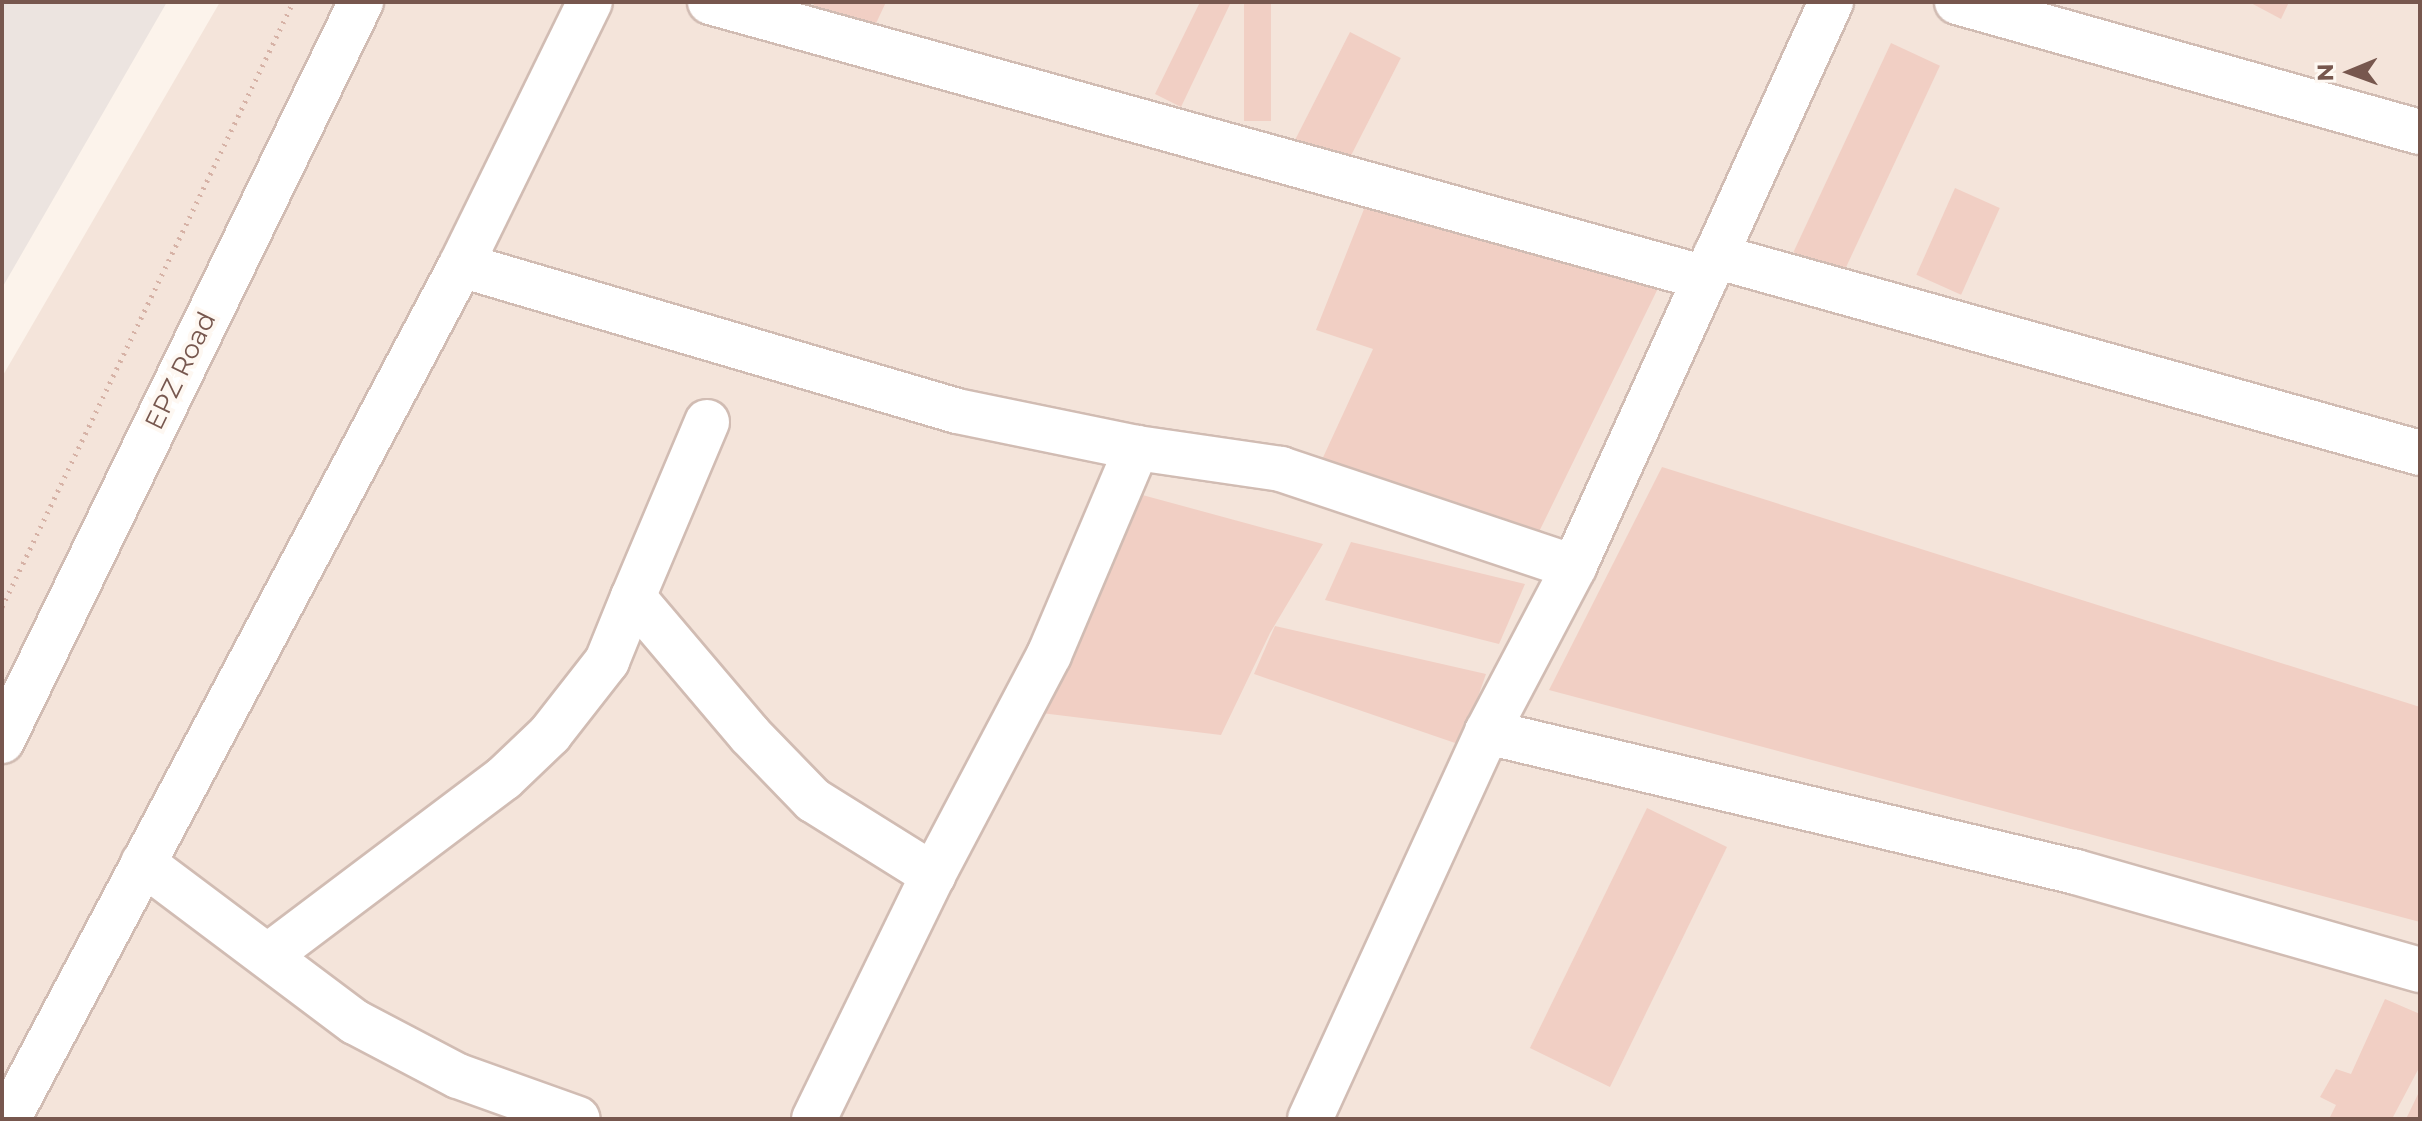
<!DOCTYPE html>
<style>
body{margin:0}
#map{position:relative;width:2422px;height:1121px;overflow:hidden;background:#fcf3eb;font-family:Montserrat,sans-serif}
div>[style]{position:absolute}
[style*='--x']{left:calc(var(--x)*1px);top:calc(var(--y)*1px);width:calc(var(--w)*1px);rotate:calc(var(--a)*1deg)}
.residential>*{inset:0;background:#f4e4da}
.industrial>*{inset:0;background:#ece4e0}
.building>*{inset:0;background:#f1cfc4;transform-origin:0 0}
.path>*{height:5px;margin-top:-2.5px;transform-origin:0;background:repeating-linear-gradient(90deg,#d6b2a6 0 2px,transparent 0 8px)}
.roads{filter:drop-shadow(2px 0 #d1bcb3) drop-shadow(-2px 0 #d1bcb3) drop-shadow(0 2px #d1bcb3) drop-shadow(0 -2px #d1bcb3)}
.minor>*{height:44px;margin:-22px;padding:0 22px;transform-origin:22px;border-radius:22px;background:#fff}
span{translate:-50% -50%;white-space:nowrap;text-align:center;line-height:1.15;-webkit-text-stroke:8px #fef8f2;paint-order:stroke}
.street-label{font-size:26px;color:#77574e}
.frame{position:absolute;inset:0;border:4px solid #77574e;pointer-events:none}
.north{position:absolute;left:2310px;top:32px;width:80px;height:80px;-webkit-text-stroke:6px #fef8f2;paint-order:stroke;rotate:269deg;font-size:22px;font-weight:700;line-height:32px;text-align:center;color:#77574e}
.north::after{content:'';display:block;margin:auto;width:28px;height:36px;background:#77574e;clip-path:polygon(50% 0,100% 100%,50% 72%,0 100%)}
</style>
<div id="map">
<div class="residential">
<div style="clip-path:polygon(220px 2px,2420px 2px,2420px 1119px,2px 1119px,2px 377px)"></div>
</div>
<div class="industrial">
<div style="clip-path:polygon(2px 2px,167px 2px,2px 288px)"></div>
</div>
<div class="building">
<div style="clip-path:polygon(815px 2px,886px 2px,871px 34px,813px 6px)"></div>
<div style="clip-path:polygon(1200px 2px,1231px 2px,1181px 107px,1155px 94px)"></div>
<div style="left:1244px;top:2px;width:27px;height:119px"></div>
<div style="clip-path:polygon(2249px 2px,2289px 2px,2281px 19px)"></div>
<div style="left:1350px;top:32px;width:57px;height:120px;rotate:27deg"></div>
<div style="left:1891px;top:43px;width:54px;height:231px;rotate:25deg"></div>
<div style="left:1955px;top:188px;width:49px;height:95px;rotate:24deg"></div>
<div style="clip-path:polygon(1368px 199px,1663px 278px,1535px 540px,1314px 477px,1373px 349px,1316px 330px)"></div>
<div style="clip-path:polygon(1662px 467px,2420px 707px,2420px 922px,1549px 690px)"></div>
<div style="clip-path:polygon(1135px 493px,1323px 544px,1270px 633px,1221px 735px,1033px 712px)"></div>
<div style="clip-path:polygon(1351px 542px,1525px 584px,1499px 644px,1325px 600px)"></div>
<div style="clip-path:polygon(1275px 626px,1486px 674px,1461px 745px,1254px 674px)"></div>
<div style="left:1647px;top:808px;width:89px;height:267px;rotate:26deg"></div>
<div style="clip-path:polygon(2385px 999px,2420px 1014px,2420px 1066px,2392px 1119px,2329px 1119px,2336px 1105px,2320px 1097px,2336px 1069px,2351px 1074px)"></div>
<div style="clip-path:polygon(2420px 1090px,2420px 1119px,2406px 1119px)"></div>
</div>
<div class="path">
<div style="--x:2;--y:607;--w:671;--a:-64.31"></div>
</div>
<div class="roads">
<div class="minor">
<div style="--x:710;--y:2;--w:1033;--a:15.5"></div>
<div style="--x:1957;--y:2;--w:481;--a:15.7"></div>
<div style="--x:1715;--y:256;--w:732;--a:15.61"></div>
<div style="--x:461;--y:265;--w:517;--a:16.4"></div>
<div style="--x:957;--y:411;--w:184;--a:11.6"></div>
<div style="--x:1137;--y:448;--w:146;--a:8.3"></div>
<div style="--x:1281;--y:469;--w:309;--a:18.5"></div>
<div style="--x:707;--y:422;--w:190;--a:112.9"></div>
<div style="--x:633;--y:597;--w:181;--a:49.7"></div>
<div style="--x:750;--y:735;--w:91;--a:45.9"></div>
<div style="--x:813;--y:800;--w:142;--a:32"></div>
<div style="--x:1487;--y:732;--w:605;--a:13.37"></div>
<div style="--x:2076;--y:872;--w:358;--a:15.9"></div>
<div style="--x:2;--y:741;--w:822;--a:-64.09"></div>
<div style="--x:143;--y:863;--w:265;--a:36.9"></div>
<div style="--x:355;--y:1022;--w:116;--a:27.7"></div>
<div style="--x:458;--y:1076;--w:127;--a:19.7"></div>
<div style="--x:269;--y:955;--w:294;--a:-37"></div>
<div style="--x:504;--y:778;--w:64;--a:-43.7"></div>
<div style="--x:550;--y:734;--w:93;--a:-52"></div>
<div style="--x:607;--y:661;--w:69;--a:-67.9"></div>
<div style="--x:8;--y:1119;--w:967;--a:-62.06"></div>
<div style="--x:461;--y:265;--w:293;--a:-63.9"></div>
<div style="--x:814;--y:1119;--w:271;--a:-64"></div>
<div style="--x:933;--y:875;--w:249;--a:-62.2"></div>
<div style="--x:1049;--y:655;--w:225;--a:-67"></div>
<div style="--x:1310;--y:1119;--w:426;--a:-65.4"></div>
<div style="--x:1487;--y:732;--w:187;--a:-62.2"></div>
<div style="--x:1574;--y:567;--w:621;--a:-65.54"></div>
</div>
</div>
<div class="street-label">
<span style="left:181px;top:371px;rotate:-64deg">EPZ Road</span>
</div>
<div class="frame"></div>
<div class="north">N</div>
</div>
